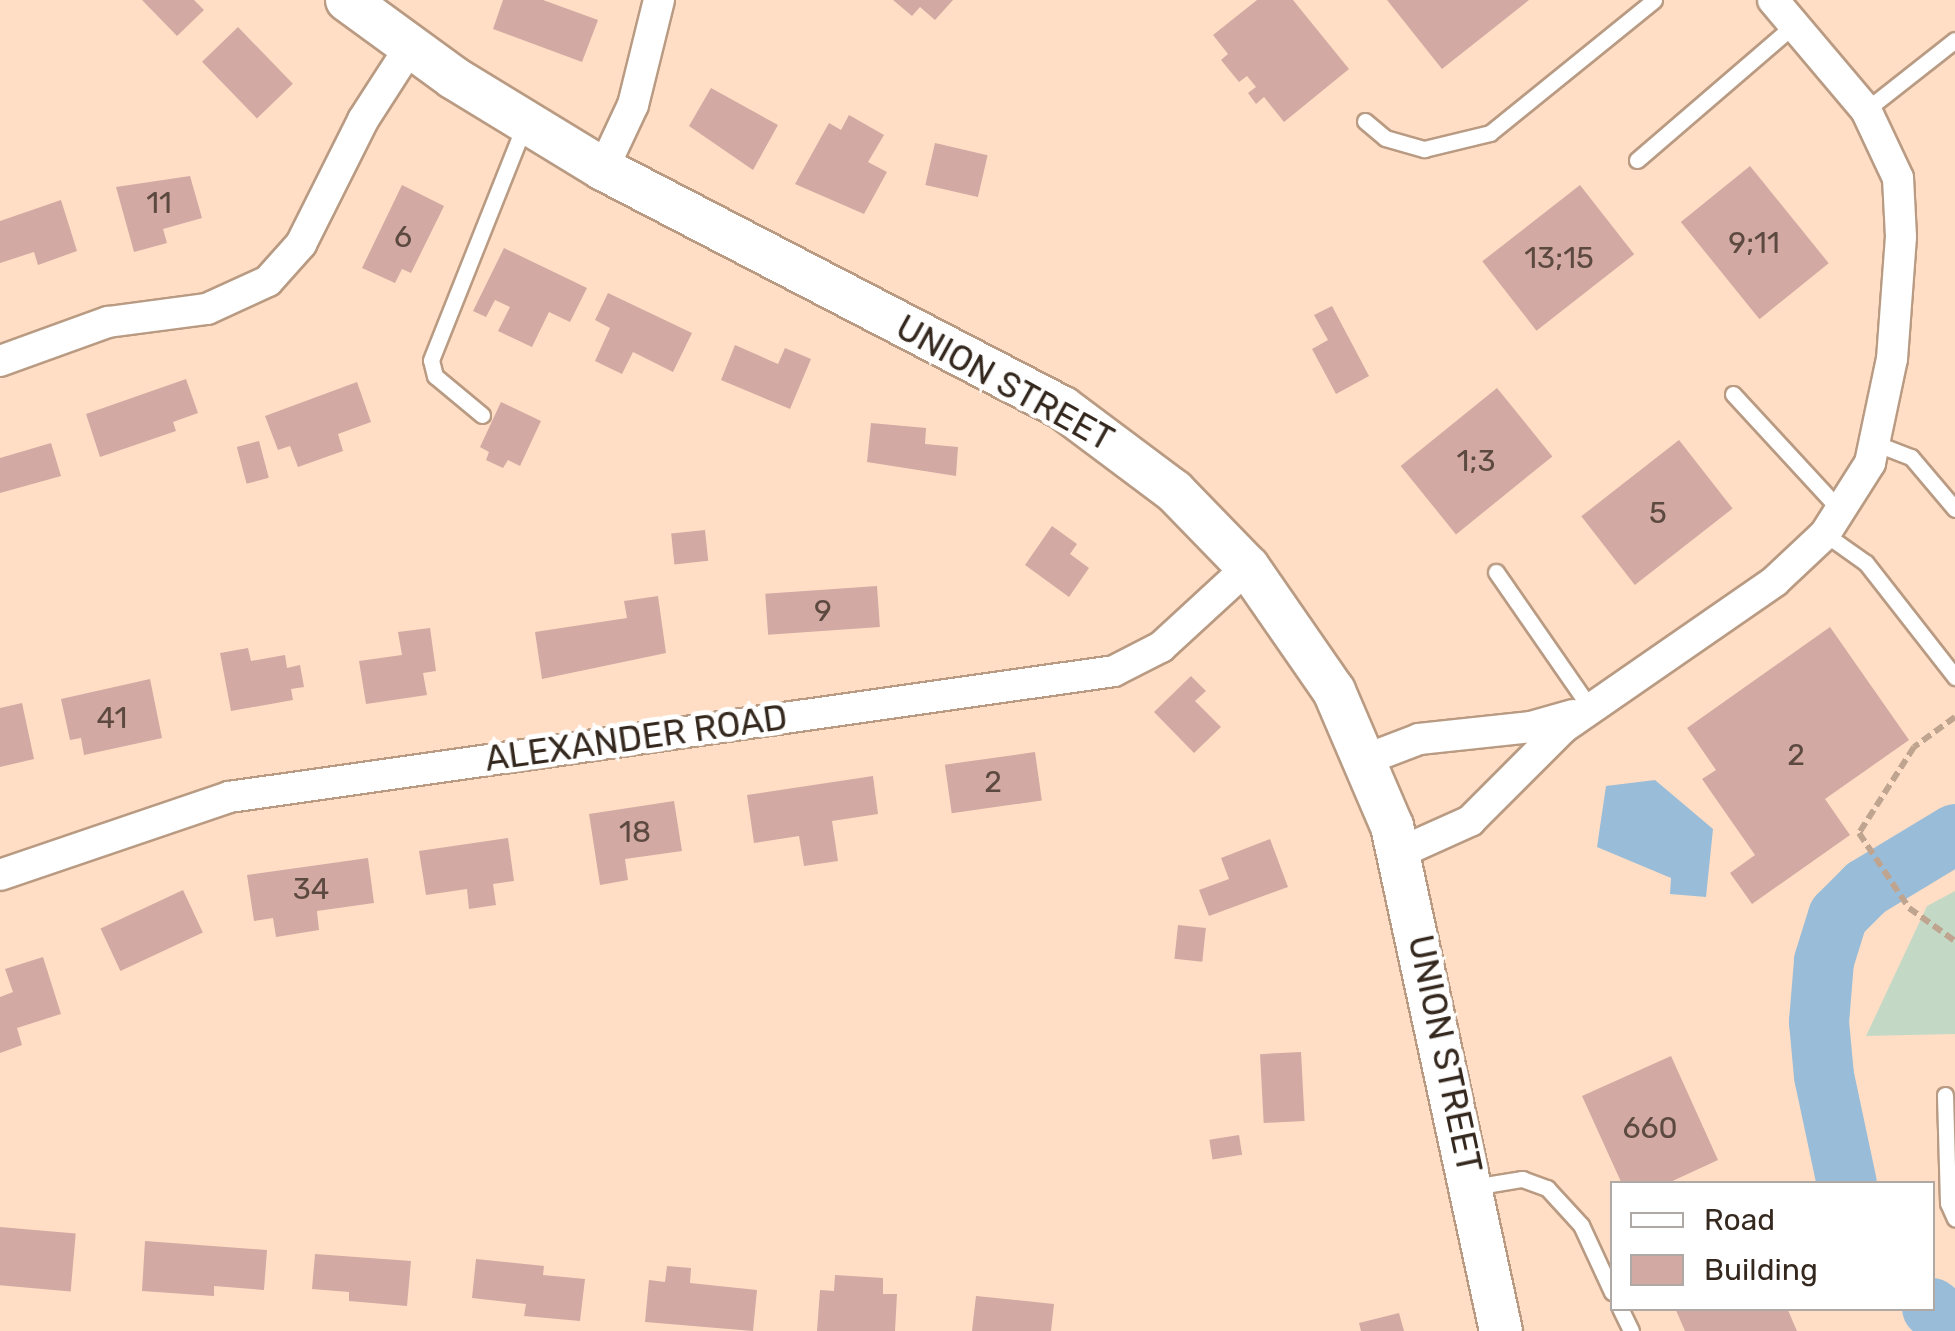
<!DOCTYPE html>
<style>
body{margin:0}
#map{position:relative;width:1955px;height:1331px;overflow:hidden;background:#ffdec5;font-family:Rubik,sans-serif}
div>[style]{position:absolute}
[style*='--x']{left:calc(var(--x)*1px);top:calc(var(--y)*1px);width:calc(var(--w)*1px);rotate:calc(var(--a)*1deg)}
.green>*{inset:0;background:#c3d9c6}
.water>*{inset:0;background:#99bcd8}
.river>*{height:60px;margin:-30px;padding:0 30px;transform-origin:30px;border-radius:30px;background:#99bcd8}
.building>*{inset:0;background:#d2a9a3;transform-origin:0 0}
.path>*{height:6px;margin-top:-3px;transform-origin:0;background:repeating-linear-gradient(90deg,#bfa590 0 10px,transparent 0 15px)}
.roads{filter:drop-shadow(2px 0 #b99b83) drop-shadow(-2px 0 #b99b83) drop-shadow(0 2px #b99b83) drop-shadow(0 -2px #b99b83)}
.lane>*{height:15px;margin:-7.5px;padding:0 7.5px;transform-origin:7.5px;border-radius:7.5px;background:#fff}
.street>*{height:30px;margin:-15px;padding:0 15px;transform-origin:15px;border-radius:15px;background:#fff}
.secondary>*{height:42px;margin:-21px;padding:0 21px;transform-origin:21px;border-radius:21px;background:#fff}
span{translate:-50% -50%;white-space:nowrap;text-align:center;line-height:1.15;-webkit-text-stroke:10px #fff;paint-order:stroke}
.number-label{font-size:30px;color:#5c4940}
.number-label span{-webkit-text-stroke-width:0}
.street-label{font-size:35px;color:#35291f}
.legend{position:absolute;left:1610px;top:1181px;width:325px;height:130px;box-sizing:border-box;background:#fff;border:2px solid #aea9a5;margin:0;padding:12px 18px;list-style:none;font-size:30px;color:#35291f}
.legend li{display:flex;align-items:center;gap:20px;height:50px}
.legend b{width:50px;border:2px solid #aea9a5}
</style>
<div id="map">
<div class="green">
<div style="clip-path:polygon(1955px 891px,1955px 1034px,1866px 1036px,1927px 906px)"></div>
</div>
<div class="water">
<div style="clip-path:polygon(1655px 780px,1713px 829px,1706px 897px,1670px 894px,1671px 878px,1597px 847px,1606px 786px)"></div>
</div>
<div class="river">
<div style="--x:1847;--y:1184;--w:110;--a:-102"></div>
<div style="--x:1824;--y:1076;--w:54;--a:-95.3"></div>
<div style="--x:1819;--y:1022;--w:61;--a:-85.3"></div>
<div style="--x:1824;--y:961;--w:47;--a:-72.7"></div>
<div style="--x:1838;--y:916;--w:40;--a:-45"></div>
<div style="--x:1866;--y:888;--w:104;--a:-31.2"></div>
<div style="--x:1932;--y:1308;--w:31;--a:42"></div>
</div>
<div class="building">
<div style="clip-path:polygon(142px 0,194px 0,204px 10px,177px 36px)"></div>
<div style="clip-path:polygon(503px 0,543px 0,598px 20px,582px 62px,493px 29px)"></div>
<div style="clip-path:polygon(893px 0,953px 0,935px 20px,920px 7px,912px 16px)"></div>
<div style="clip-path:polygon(1257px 0,1293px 0,1349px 69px,1284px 122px,1264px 97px,1256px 104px,1248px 93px,1256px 87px,1247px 76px,1239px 82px,1221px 60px,1228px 54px,1213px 35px)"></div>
<div style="clip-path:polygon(1387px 0,1529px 0,1442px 69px)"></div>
<div style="left:238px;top:27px;width:79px;height:50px;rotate:46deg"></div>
<div style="clip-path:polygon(711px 88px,778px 125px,753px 170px,689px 126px)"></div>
<div style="clip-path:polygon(849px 115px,884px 135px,868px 162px,887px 172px,864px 214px,795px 184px,829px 123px,841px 130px)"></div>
<div style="left:935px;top:143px;width:54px;height:43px;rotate:13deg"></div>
<div style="left:1750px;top:166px;width:125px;height:89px;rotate:51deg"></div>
<div style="clip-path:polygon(190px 176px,202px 218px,163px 229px,167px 243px,134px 252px,116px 187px)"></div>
<div style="clip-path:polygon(402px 185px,444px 206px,411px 273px,402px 269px,395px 283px,362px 268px)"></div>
<div style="left:1580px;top:185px;width:88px;height:124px;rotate:52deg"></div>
<div style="clip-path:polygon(61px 200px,77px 251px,38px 265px,34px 252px,0 263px,0 221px)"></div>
<div style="clip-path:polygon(504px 248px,587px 288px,570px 322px,549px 312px,532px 347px,498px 331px,510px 307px,495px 300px,486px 317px,473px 311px)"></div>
<div style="clip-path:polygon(608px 293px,692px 333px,673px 372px,633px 352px,622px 374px,595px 361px,610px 328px,595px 320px)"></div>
<div style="clip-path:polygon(1332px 306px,1369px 376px,1336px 394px,1312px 349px,1328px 340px,1314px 315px)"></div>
<div style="clip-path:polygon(735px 345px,778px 364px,785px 348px,811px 359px,790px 409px,721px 380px)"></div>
<div style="clip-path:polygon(186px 379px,198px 413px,173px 422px,176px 431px,100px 457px,86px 414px)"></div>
<div style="clip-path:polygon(357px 382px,371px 422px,338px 434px,343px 451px,298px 467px,290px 446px,278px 450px,265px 416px)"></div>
<div style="left:1497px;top:388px;width:88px;height:124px;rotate:51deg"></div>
<div style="clip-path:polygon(501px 402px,541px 421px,520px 466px,508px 460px,503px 468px,486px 460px,489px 452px,480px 447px)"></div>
<div style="clip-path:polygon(871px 423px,926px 428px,925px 444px,958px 447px,956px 476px,867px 462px)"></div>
<div style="left:1679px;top:440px;width:87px;height:124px;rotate:52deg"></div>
<div style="left:259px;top:441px;width:38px;height:23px;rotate:75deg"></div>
<div style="clip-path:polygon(51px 443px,61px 476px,0 493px,0 458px)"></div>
<div style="clip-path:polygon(1052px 526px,1077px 544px,1070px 554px,1089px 568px,1069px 597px,1025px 565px)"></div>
<div style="left:705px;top:530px;width:31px;height:34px;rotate:84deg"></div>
<div style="left:877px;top:586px;width:41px;height:112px;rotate:86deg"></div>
<div style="clip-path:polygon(658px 596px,666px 653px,542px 679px,535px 632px,627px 618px,624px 601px)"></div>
<div style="clip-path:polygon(1830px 627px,1909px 740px,1825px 799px,1850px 835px,1752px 904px,1730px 873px,1755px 855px,1702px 779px,1716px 770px,1687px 728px)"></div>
<div style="clip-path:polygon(430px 628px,436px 671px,423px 673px,427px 695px,366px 704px,359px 661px,402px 655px,398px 632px)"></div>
<div style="clip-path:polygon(248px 648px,251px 661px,285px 655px,287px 668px,300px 665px,304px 687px,291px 689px,293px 700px,231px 711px,220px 653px)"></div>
<div style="clip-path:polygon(1191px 676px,1206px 691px,1195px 701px,1221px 727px,1194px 753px,1154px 712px)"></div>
<div style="clip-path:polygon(150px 679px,162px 738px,84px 755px,81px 738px,70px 740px,61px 699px)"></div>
<div style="clip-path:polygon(22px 703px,34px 759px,0 767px,0 708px)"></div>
<div style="left:1035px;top:752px;width:49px;height:91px;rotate:82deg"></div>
<div style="clip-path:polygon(873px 776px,878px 814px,832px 821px,838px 861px,804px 866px,799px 836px,754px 843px,747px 795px)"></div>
<div style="clip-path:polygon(674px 801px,682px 851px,625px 859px,628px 880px,600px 885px,589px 814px)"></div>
<div style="clip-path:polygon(508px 838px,514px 881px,493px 884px,496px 905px,469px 909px,467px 889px,426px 895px,419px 851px)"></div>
<div style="clip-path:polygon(1270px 839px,1288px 887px,1209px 916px,1199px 890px,1229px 879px,1221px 858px)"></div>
<div style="clip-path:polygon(368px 858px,374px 903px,317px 911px,319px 930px,276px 937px,273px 918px,254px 921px,247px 875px)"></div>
<div style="left:183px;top:890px;width:47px;height:91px;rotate:65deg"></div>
<div style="left:1178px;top:925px;width:28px;height:34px;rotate:6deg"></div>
<div style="clip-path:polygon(43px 957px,61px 1014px,17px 1028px,22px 1045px,0 1053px,0 997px,13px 992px,5px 969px)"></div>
<div style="left:1301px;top:1052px;width:69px;height:41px;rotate:87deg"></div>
<div style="clip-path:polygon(1671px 1056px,1718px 1160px,1666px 1184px,1622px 1184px,1582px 1096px)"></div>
<div style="left:1239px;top:1135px;width:20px;height:30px;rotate:81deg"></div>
<div style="left:0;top:1227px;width:76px;height:58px;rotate:5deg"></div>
<div style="clip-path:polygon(145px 1241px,267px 1250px,264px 1290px,214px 1286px,214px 1296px,142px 1291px)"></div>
<div style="clip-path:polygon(315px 1254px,411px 1261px,407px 1306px,349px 1301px,349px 1292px,312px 1289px)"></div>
<div style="clip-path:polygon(476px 1259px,544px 1266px,543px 1275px,585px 1279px,580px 1321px,524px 1316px,526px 1304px,472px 1298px)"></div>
<div style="clip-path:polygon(667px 1266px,691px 1268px,690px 1283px,757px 1290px,753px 1331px,645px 1322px,649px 1280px,665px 1282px)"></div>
<div style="clip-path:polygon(835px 1275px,883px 1278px,883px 1294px,897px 1294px,895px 1331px,817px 1331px,820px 1290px,834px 1291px)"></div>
<div style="clip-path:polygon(976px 1296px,1054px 1304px,1051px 1331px,972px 1331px)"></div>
<div style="clip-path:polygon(1675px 1308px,1787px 1308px,1797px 1331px,1685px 1331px)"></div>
<div style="clip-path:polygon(1399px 1313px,1404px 1331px,1361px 1331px,1359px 1323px)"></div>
</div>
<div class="path">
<div style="--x:1955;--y:717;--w:51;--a:143.8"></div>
<div style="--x:1914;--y:747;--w:102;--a:122.6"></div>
<div style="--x:1859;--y:833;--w:90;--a:56.3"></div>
<div style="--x:1909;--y:908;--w:57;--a:35.7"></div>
</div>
<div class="roads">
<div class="lane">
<div style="--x:1866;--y:110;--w:113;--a:-38.2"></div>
<div style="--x:1365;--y:121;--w:26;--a:40"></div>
<div style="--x:1385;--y:138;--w:41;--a:15.8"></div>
<div style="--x:1424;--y:149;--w:68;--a:-13.6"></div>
<div style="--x:1490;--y:133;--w:211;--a:-39"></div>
<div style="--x:1637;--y:160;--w:207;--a:-40.7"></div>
<div style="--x:1733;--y:394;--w:161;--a:47.3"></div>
<div style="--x:482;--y:415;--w:61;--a:-140.3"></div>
<div style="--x:435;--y:376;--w:16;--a:-104"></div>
<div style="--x:431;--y:360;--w:252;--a:-68.3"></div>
<div style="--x:1877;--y:444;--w:36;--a:21"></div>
<div style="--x:1911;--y:457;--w:68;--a:49.8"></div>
<div style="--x:1825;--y:534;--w:50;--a:35.3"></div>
<div style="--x:1866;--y:563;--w:145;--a:52"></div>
<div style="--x:1496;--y:572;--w:165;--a:55.3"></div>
<div style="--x:1945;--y:1095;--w:108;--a:88.4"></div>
<div style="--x:1948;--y:1203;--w:17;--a:66"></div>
<div style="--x:1473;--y:1187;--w:50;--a:-9.3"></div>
<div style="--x:1522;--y:1179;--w:27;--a:20"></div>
<div style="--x:1547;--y:1188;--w:50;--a:47.4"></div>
<div style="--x:1581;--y:1225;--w:74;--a:65.2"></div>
<div style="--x:1620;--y:1308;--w:25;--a:64"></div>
</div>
<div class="street">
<div style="--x:603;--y:169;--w:71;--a:-64.9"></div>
<div style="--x:633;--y:105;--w:108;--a:-76.1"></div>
<div style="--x:0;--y:361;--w:115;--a:-19.9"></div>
<div style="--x:108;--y:322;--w:100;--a:-7.5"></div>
<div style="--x:207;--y:309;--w:67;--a:-24.7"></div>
<div style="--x:268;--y:281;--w:50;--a:-48.3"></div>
<div style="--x:301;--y:244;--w:139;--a:-63.4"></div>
<div style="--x:363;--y:120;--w:87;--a:-57.2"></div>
<div style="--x:1367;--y:759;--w:56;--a:-21"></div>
<div style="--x:1419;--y:739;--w:113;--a:-6.1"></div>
<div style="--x:1531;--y:727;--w:44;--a:-15.9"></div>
<div style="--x:1401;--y:852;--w:76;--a:-24.2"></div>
<div style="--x:1470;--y:821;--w:132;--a:-45"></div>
<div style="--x:1563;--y:728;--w:258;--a:-34.7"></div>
<div style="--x:1775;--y:581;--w:69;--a:-43.2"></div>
<div style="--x:1825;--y:534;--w:84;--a:-57.6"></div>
<div style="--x:1870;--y:463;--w:106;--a:-78.1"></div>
<div style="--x:1892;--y:359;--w:122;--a:-85.8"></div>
<div style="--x:1901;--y:237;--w:59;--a:-92.9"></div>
<div style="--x:1898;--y:178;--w:75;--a:-115.2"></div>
<div style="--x:1866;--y:110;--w:144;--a:-130.2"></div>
<div style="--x:0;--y:875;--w:242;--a:-18.8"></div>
<div style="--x:229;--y:797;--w:894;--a:-8.1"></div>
<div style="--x:1114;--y:671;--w:53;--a:-27.1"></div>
<div style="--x:1161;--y:647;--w:118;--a:-42.6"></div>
</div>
<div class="secondary">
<div style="--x:347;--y:0;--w:132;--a:36.1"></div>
<div style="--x:454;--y:78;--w:175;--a:31.4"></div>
<div style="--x:603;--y:169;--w:518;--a:27.45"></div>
<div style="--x:1063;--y:408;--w:139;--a:36.8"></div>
<div style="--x:1174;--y:491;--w:106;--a:45.8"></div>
<div style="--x:1248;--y:567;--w:151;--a:55.3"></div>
<div style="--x:1334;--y:691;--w:147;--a:66.8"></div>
<div style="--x:1392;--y:826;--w:517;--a:77.82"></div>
</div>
</div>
<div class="number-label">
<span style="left:159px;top:203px">11</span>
<span style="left:403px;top:237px">6</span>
<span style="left:1754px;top:243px">9;11</span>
<span style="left:1559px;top:258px">13;15</span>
<span style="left:1476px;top:461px">1;3</span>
<span style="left:1658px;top:513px">5</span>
<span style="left:823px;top:611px">9</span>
<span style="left:112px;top:718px">41</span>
<span style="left:1796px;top:755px">2</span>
<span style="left:993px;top:782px">2</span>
<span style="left:635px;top:832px">18</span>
<span style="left:311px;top:889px">34</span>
<span style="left:1650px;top:1128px">660</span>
</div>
<div class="street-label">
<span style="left:1005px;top:383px;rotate:29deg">UNION STREET</span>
<span style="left:636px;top:738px;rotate:-8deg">ALEXANDER ROAD</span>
<span style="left:1445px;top:1054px;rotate:78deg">UNION STREET</span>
</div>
<ul class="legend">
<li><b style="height:12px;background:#fff"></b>Road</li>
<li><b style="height:28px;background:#d2a9a3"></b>Building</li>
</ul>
</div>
